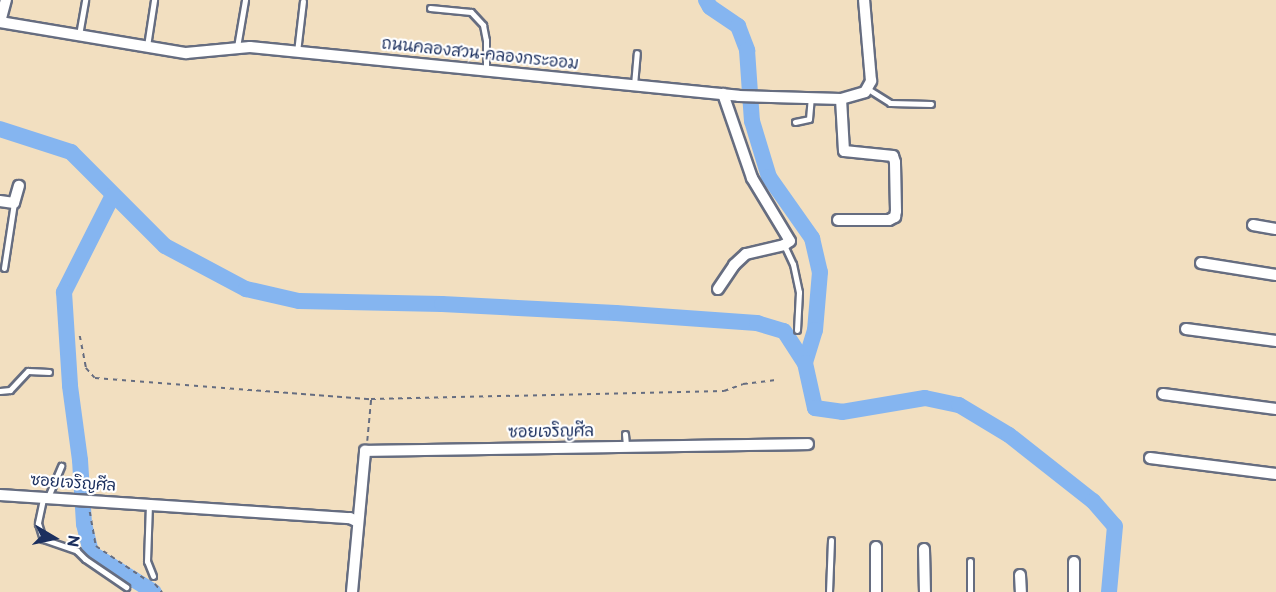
<!DOCTYPE html>
<meta charset="utf-8">
<style>
body{margin:0}
#map{position:relative;width:1276px;height:592px;overflow:hidden;background:#f2dfc0;font-family:"Balsamiq Sans","Playpen Sans Thai",sans-serif}
div>[style]{position:absolute}
[style*='--x']{left:calc(var(--x)*1px);top:calc(var(--y)*1px);width:calc(var(--w)*1px);rotate:calc(var(--a)*1deg)}
.river>*{height:16px;margin:-8px;padding:0 8px;transform-origin:8px;border-radius:8px;background:#85b5f0}
.path>*{height:1.5px;margin-top:-0.75px;transform-origin:0;background:repeating-linear-gradient(90deg,#666d80 0 4.5px,transparent 0 9px)}
.roads{filter:drop-shadow(2px 0 #666d80) drop-shadow(-2px 0 #666d80) drop-shadow(0 2px #666d80) drop-shadow(0 -2px #666d80)}
.service>*{height:5px;margin:-2.5px;padding:0 2.5px;transform-origin:2.5px;border-radius:2.5px;background:#fff}
.minor>*{height:10px;margin:-5px;padding:0 5px;transform-origin:5px;border-radius:5px;background:#fff}
span{translate:-50% -50%;white-space:nowrap;text-align:center;line-height:1.15;-webkit-text-stroke:4.5px #fff;paint-order:stroke}
.street-label{font-size:16px;color:#1b2f5e}
.north{position:absolute;left:24px;top:508px;width:60px;height:60px;-webkit-text-stroke:4px #fff;paint-order:stroke;rotate:99deg;font-size:16px;font-weight:700;line-height:24px;text-align:center;color:#1b2f5e}
.north::after{content:'';display:block;margin:auto;width:21px;height:27px;background:#1b2f5e;clip-path:polygon(50% 0,100% 100%,50% 72%,0 100%)}
</style>
<div id="map">
<div class="river">
<div style="--x:706;--y:0;--w:8;--a:60"></div>
<div style="--x:710;--y:7;--w:34;--a:34"></div>
<div style="--x:738;--y:26;--w:26;--a:69"></div>
<div style="--x:747;--y:50;--w:71;--a:86"></div>
<div style="--x:752;--y:121;--w:59;--a:73.1"></div>
<div style="--x:769;--y:177;--w:75;--a:54.8"></div>
<div style="--x:812;--y:238;--w:35;--a:77"></div>
<div style="--x:820;--y:272;--w:58;--a:94.9"></div>
<div style="--x:815;--y:330;--w:34;--a:107"></div>
<div style="--x:0;--y:129;--w:75;--a:17.9"></div>
<div style="--x:71;--y:152;--w:133;--a:45"></div>
<div style="--x:165;--y:246;--w:92;--a:28"></div>
<div style="--x:246;--y:289;--w:54;--a:12.8"></div>
<div style="--x:299;--y:301;--w:143;--a:1.2"></div>
<div style="--x:442;--y:304;--w:174;--a:3"></div>
<div style="--x:616;--y:313;--w:141;--a:4.1"></div>
<div style="--x:757;--y:323;--w:28;--a:17"></div>
<div style="--x:784;--y:331;--w:38;--a:57"></div>
<div style="--x:805;--y:363;--w:46;--a:77.5"></div>
<div style="--x:815;--y:408;--w:27;--a:8"></div>
<div style="--x:842;--y:412;--w:84;--a:-9.6"></div>
<div style="--x:925;--y:398;--w:35;--a:12"></div>
<div style="--x:959;--y:405;--w:58;--a:31"></div>
<div style="--x:1009;--y:435;--w:107;--a:38.2"></div>
<div style="--x:1093;--y:501;--w:33;--a:49"></div>
<div style="--x:1115;--y:526;--w:66;--a:95.2"></div>
<div style="--x:113;--y:195;--w:109;--a:116.8"></div>
<div style="--x:64;--y:292;--w:94;--a:86.3"></div>
<div style="--x:70;--y:386;--w:75;--a:82.3"></div>
<div style="--x:80;--y:460;--w:64;--a:86.4"></div>
<div style="--x:84;--y:524;--w:30;--a:76"></div>
<div style="--x:91;--y:553;--w:74;--a:31.8"></div>
</div>
<div class="path">
<div style="--x:80;--y:336;--w:33;--a:79"></div>
<div style="--x:86;--y:368;--w:13;--a:48"></div>
<div style="--x:95;--y:378;--w:276;--a:4.4"></div>
<div style="--x:367;--y:441;--w:42;--a:-84.6"></div>
<div style="--x:371;--y:399;--w:353;--a:-1.3"></div>
<div style="--x:724;--y:391;--w:20;--a:-20"></div>
<div style="--x:743;--y:384;--w:33;--a:-7"></div>
<div style="--x:90;--y:512;--w:35;--a:80"></div>
<div style="--x:96;--y:546;--w:59;--a:34"></div>
<div style="--x:155;--y:584;--w:11;--a:49"></div>
</div>
<div class="roads">
<div class="service">
<div style="--x:430;--y:8;--w:41;--a:5.6"></div>
<div style="--x:471;--y:12;--w:18;--a:47"></div>
<div style="--x:483;--y:25;--w:15;--a:79"></div>
<div style="--x:486;--y:40;--w:31;--a:90"></div>
<div style="--x:79;--y:35;--w:36;--a:-80"></div>
<div style="--x:147;--y:46;--w:47;--a:-81.3"></div>
<div style="--x:237;--y:47;--w:48;--a:-80.3"></div>
<div style="--x:297;--y:52;--w:51;--a:-83.3"></div>
<div style="--x:634;--y:85;--w:32;--a:-85"></div>
<div style="--x:868;--y:89;--w:26;--a:32"></div>
<div style="--x:890;--y:103;--w:41;--a:1.4"></div>
<div style="--x:795;--y:122;--w:14;--a:-12"></div>
<div style="--x:809;--y:119;--w:21;--a:-85"></div>
<div style="--x:784;--y:245;--w:21;--a:65"></div>
<div style="--x:793;--y:264;--w:29;--a:78"></div>
<div style="--x:799;--y:292;--w:38;--a:93"></div>
<div style="--x:4;--y:268;--w:66;--a:-81.3"></div>
<div style="--x:0;--y:391;--w:10;--a:-6"></div>
<div style="--x:10;--y:390;--w:26;--a:-47"></div>
<div style="--x:28;--y:371;--w:21;--a:3"></div>
<div style="--x:625;--y:434;--w:12;--a:85"></div>
<div style="--x:48;--y:497;--w:34;--a:-67"></div>
<div style="--x:43;--y:499;--w:25;--a:102"></div>
<div style="--x:38;--y:523;--w:17;--a:73"></div>
<div style="--x:43;--y:539;--w:36;--a:19"></div>
<div style="--x:77;--y:551;--w:11;--a:45"></div>
<div style="--x:85;--y:559;--w:50;--a:34.3"></div>
<div style="--x:149;--y:504;--w:57;--a:92"></div>
<div style="--x:147;--y:561;--w:16;--a:68"></div>
<div style="--x:970;--y:561;--w:31;--a:90"></div>
<div style="--x:829;--y:592;--w:52;--a:-87.8"></div>
</div>
<div class="minor">
<div style="--x:0;--y:22;--w:189;--a:9.5"></div>
<div style="--x:186;--y:53;--w:64;--a:-5.4"></div>
<div style="--x:250;--y:47;--w:491;--a:5.7"></div>
<div style="--x:739;--y:96;--w:102;--a:1.7"></div>
<div style="--x:841;--y:99;--w:25;--a:-16"></div>
<div style="--x:865;--y:92;--w:13;--a:-61"></div>
<div style="--x:871;--y:81;--w:81;--a:-94.9"></div>
<div style="--x:0;--y:22;--w:23;--a:-75"></div>
<div style="--x:0;--y:201;--w:14;--a:8"></div>
<div style="--x:14;--y:203;--w:18;--a:-74"></div>
<div style="--x:838;--y:220;--w:51;--a:0"></div>
<div style="--x:889;--y:220;--w:7;--a:-27"></div>
<div style="--x:895;--y:217;--w:6;--a:-81"></div>
<div style="--x:896;--y:211;--w:49;--a:-91.2"></div>
<div style="--x:895;--y:162;--w:6;--a:-108"></div>
<div style="--x:893;--y:156;--w:49;--a:-174.2"></div>
<div style="--x:844;--y:151;--w:52;--a:-93.3"></div>
<div style="--x:1253;--y:225;--w:23;--a:10"></div>
<div style="--x:1201;--y:263;--w:76;--a:9.1"></div>
<div style="--x:718;--y:289;--w:29;--a:-56"></div>
<div style="--x:734;--y:265;--w:16;--a:-43"></div>
<div style="--x:746;--y:254;--w:39;--a:-13"></div>
<div style="--x:784;--y:245;--w:7;--a:-34"></div>
<div style="--x:790;--y:241;--w:74;--a:-121.1"></div>
<div style="--x:752;--y:178;--w:89;--a:-109"></div>
<div style="--x:1186;--y:329;--w:91;--a:7.6"></div>
<div style="--x:1163;--y:394;--w:114;--a:7.6"></div>
<div style="--x:1150;--y:458;--w:127;--a:7.2"></div>
<div style="--x:0;--y:495;--w:351;--a:3.8"></div>
<div style="--x:350;--y:518;--w:9;--a:27"></div>
<div style="--x:924;--y:549;--w:43;--a:88.7"></div>
<div style="--x:1020;--y:575;--w:17;--a:87"></div>
<div style="--x:352;--y:592;--w:142;--a:-84.7"></div>
<div style="--x:365;--y:451;--w:443;--a:-0.9"></div>
<div style="--x:876;--y:592;--w:45;--a:-90"></div>
<div style="--x:1074;--y:592;--w:30;--a:-90"></div>
</div>
</div>
<div class="street-label">
<span style="left:480px;top:55px;rotate:6deg">ถนนคลองสวน-คลองกระออม</span>
<span style="left:551px;top:433px;rotate:-1deg">ซอยเจริญศีล</span>
<span style="left:73px;top:484px;rotate:4deg">ซอยเจริญศีล</span>
</div>
<div class="north">N</div>
</div>
